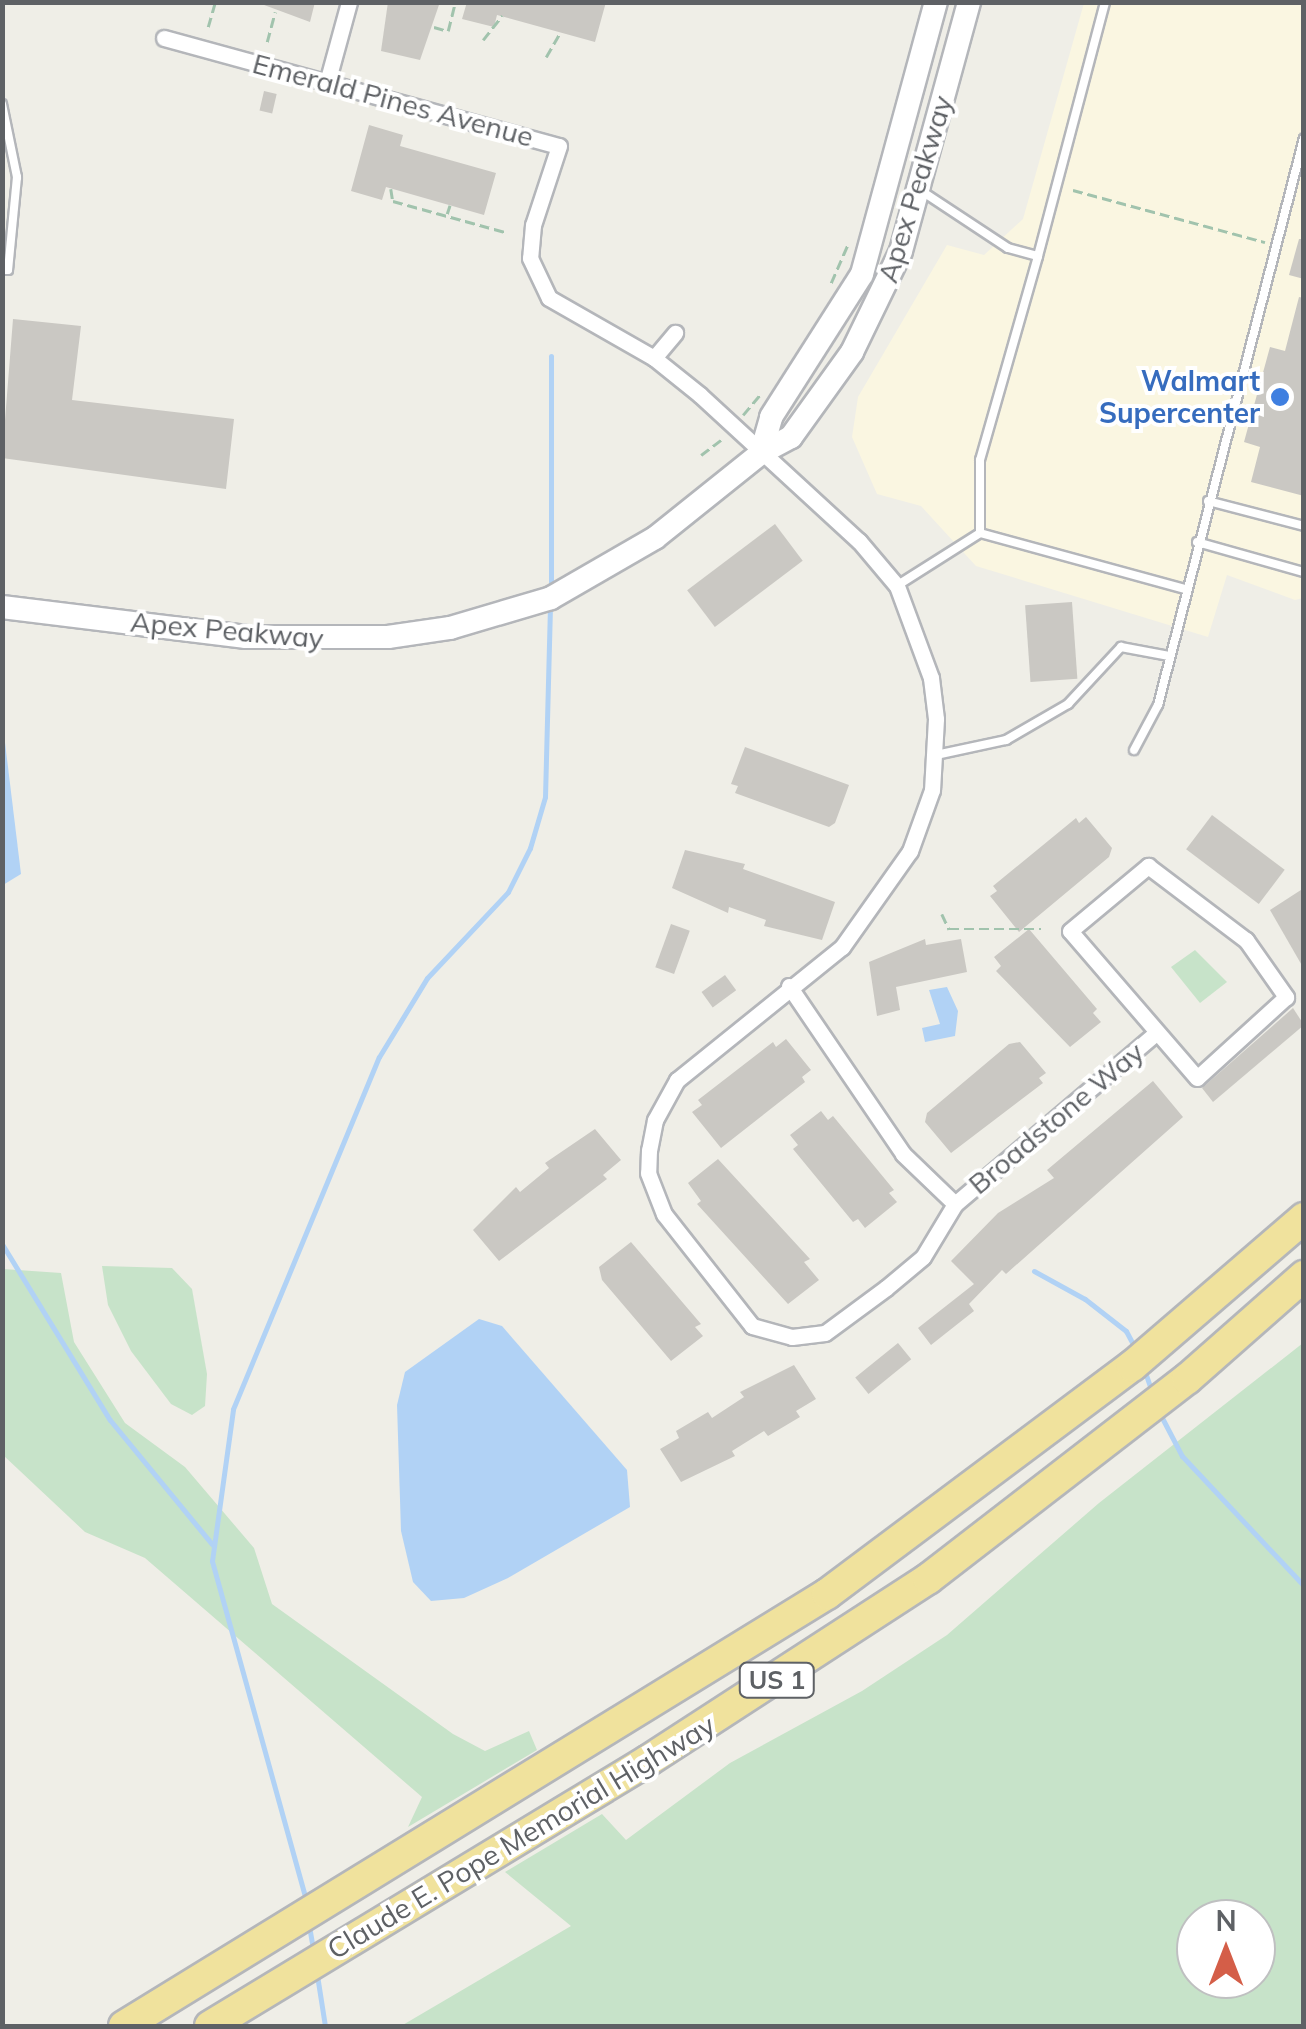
<!DOCTYPE html>
<style>
body{margin:0}
#map{position:relative;width:1306px;height:2029px;overflow:hidden;background:#efeee7;font-family:Mulish,sans-serif}
div>[style]{position:absolute}
[style*='--x']{left:calc(var(--x)*1px);top:calc(var(--y)*1px);width:calc(var(--w)*1px);rotate:calc(var(--a)*1deg)}
.commercial>*{inset:0;background:#faf6e1}
.green>*{inset:0;background:#c7e3c9}
.water>*{inset:0;background:#b1d2f5}
.stream>*{height:5px;margin:-2.5px;padding:0 2.5px;transform-origin:2.5px;border-radius:2.5px;background:#b1d2f5}
.building>*{inset:0;background:#cac8c3;transform-origin:0 0}
.path>*{height:2.5px;margin-top:-1.25px;transform-origin:0;background:repeating-linear-gradient(90deg,#a1c3ad 0 10px,transparent 0 15px)}
.roads{filter:drop-shadow(2px 0 #b4b6ba) drop-shadow(-2px 0 #b4b6ba) drop-shadow(0 2px #b4b6ba) drop-shadow(0 -2px #b4b6ba)}
.lane>*{height:8px;margin:-4px;padding:0 4px;transform-origin:4px;border-radius:4px;background:#fff}
.street>*{height:15px;margin:-7.5px;padding:0 7.5px;transform-origin:7.5px;border-radius:7.5px;background:#fff}
.secondary>*{height:22px;margin:-11px;padding:0 11px;transform-origin:11px;border-radius:11px;background:#fff}
.highway>*{height:30px;margin:-15px;padding:0 15px;transform-origin:15px;border-radius:15px;background:#f0e29d}
.dots>*{width:28px;height:28px;translate:-50% -50%;box-sizing:border-box;border:5px solid #fff;border-radius:50%}
span{translate:-50% -50%;white-space:nowrap;text-align:center;line-height:1.15;-webkit-text-stroke:8px #fff;paint-order:stroke}
.shield-label span{padding:2px 8px;background:#fff;border:2px solid;border-radius:8px;-webkit-text-stroke-width:0}
.shield-label{font-size:25px;color:#5e6165;font-weight:700}
.street-label{font-size:28px;color:#5e6165}
.shop-label{font-size:28px;color:#366cbe;font-weight:700}
.right{translate:-100% -50%;text-align:right}
.frame{position:absolute;inset:0;border:5px solid #5e6165;pointer-events:none}
.north{position:absolute;left:1176px;top:1899px;width:100px;height:100px;box-sizing:border-box;background:#fff;border:2px solid #bfc0c1;border-radius:50%;rotate:0deg;font-size:28px;font-weight:700;line-height:40px;text-align:center;color:#5e6165}
.north::after{content:'';display:block;margin:auto;width:35px;height:45px;background:#d45e48;clip-path:polygon(50% 0,100% 100%,50% 72%,0 100%)}
</style>
<div id="map">
<div class="commercial">
<div style="clip-path:polygon(1084px 3px,1303px 3px,1303px 598px,1295px 600px,1227px 575px,1208px 637px,976px 566px,921px 506px,877px 494px,852px 437px,858px 397px,947px 245px,984px 255px,1023px 219px)"></div>
</div>
<div class="green">
<div style="clip-path:polygon(1195px 950px,1227px 982px,1200px 1003px,1171px 967px)"></div>
<div style="clip-path:polygon(102px 1266px,172px 1268px,192px 1289px,207px 1374px,205px 1406px,192px 1415px,171px 1404px,131px 1351px,108px 1305px)"></div>
<div style="clip-path:polygon(3px 1269px,61px 1273px,74px 1342px,125px 1423px,185px 1467px,254px 1548px,272px 1604px,453px 1734px,485px 1751px,529px 1731px,537px 1750px,408px 1827px,422px 1797px,145px 1558px,85px 1532px,3px 1455px)"></div>
<div style="clip-path:polygon(evenodd,1303px 1343px,1303px 2026px,401px 2026px,571px 1926px,505px 1872px,602px 1814px,626px 1840px,730px 1763px,862px 1691px,947px 1635px,1099px 1503px,1303px 1343px,1256px 1919px,1256px 1979px,1196px 1979px,1196px 1919px,1256px 1919px)"></div>
</div>
<div class="water">
<div style="clip-path:polygon(3px 726px,21px 874px,3px 885px,2px 885px)"></div>
<div style="clip-path:polygon(947px 987px,958px 1011px,955px 1036px,925px 1042px,922px 1028px,940px 1024px,929px 990px)"></div>
<div style="clip-path:polygon(479px 1319px,502px 1326px,627px 1470px,630px 1507px,508px 1578px,464px 1598px,431px 1601px,413px 1582px,401px 1531px,397px 1405px,405px 1372px)"></div>
</div>
<div class="stream">
<div style="--x:551;--y:356;--w:232;--a:90"></div>
<div style="--x:2;--y:1244;--w:206;--a:58.5"></div>
<div style="--x:110;--y:1420;--w:161;--a:50.6"></div>
<div style="--x:1034;--y:1271;--w:58;--a:28.8"></div>
<div style="--x:1085;--y:1299;--w:52;--a:38"></div>
<div style="--x:1126;--y:1331;--w:21;--a:62"></div>
<div style="--x:1144;--y:1369;--w:24;--a:71"></div>
<div style="--x:1159;--y:1412;--w:50;--a:62.4"></div>
<div style="--x:1182;--y:1456;--w:178;--a:46.8"></div>
<div style="--x:306;--y:1900;--w:352;--a:-105.5"></div>
<div style="--x:212;--y:1561;--w:153;--a:-82.1"></div>
<div style="--x:233;--y:1409;--w:381;--a:-67.5"></div>
<div style="--x:379;--y:1057;--w:92;--a:-58.7"></div>
<div style="--x:427;--y:978;--w:118;--a:-46.7"></div>
<div style="--x:508;--y:892;--w:49;--a:-63.4"></div>
<div style="--x:530;--y:848;--w:53;--a:-73.6"></div>
<div style="--x:545;--y:797;--w:193;--a:-88.5"></div>
<div style="--x:309;--y:1926;--w:23;--a:80"></div>
<div style="--x:317;--y:1975;--w:52;--a:81.1"></div>
</div>
<div class="building">
<div style="clip-path:polygon(256px 2px,315px 2px,310px 22px)"></div>
<div style="clip-path:polygon(388px 2px,440px 2px,420px 60px,381px 51px)"></div>
<div style="clip-path:polygon(467px 2px,606px 2px,595px 42px,497px 15px,494px 27px,462px 19px)"></div>
<div style="left:264px;top:91px;width:13px;height:20px;rotate:13deg"></div>
<div style="clip-path:polygon(369px 125px,403px 135px,400px 146px,496px 173px,484px 215px,386px 187px,382px 200px,351px 191px)"></div>
<div style="clip-path:polygon(1299px 239px,1304px 239px,1304px 279px,1289px 275px)"></div>
<div style="clip-path:polygon(1299px 297px,1304px 298px,1304px 496px,1251px 482px,1260px 447px,1244px 442px,1270px 347px,1285px 351px)"></div>
<div style="clip-path:polygon(13px 319px,81px 326px,72px 400px,234px 419px,226px 489px,2px 458px)"></div>
<div style="left:775px;top:524px;width:46px;height:110px;rotate:53deg"></div>
<div style="left:1072px;top:602px;width:77px;height:47px;rotate:86deg"></div>
<div style="clip-path:polygon(745px 747px,849px 785px,835px 823px,829px 827px,735px 793px,738px 786px,731px 784px)"></div>
<div style="left:1212px;top:815px;width:91px;height:43px;rotate:37deg"></div>
<div style="clip-path:polygon(1086px 817px,1112px 848px,1109px 857px,1019px 932px,990px 896px,997px 891px,993px 886px,1076px 818px,1079px 823px)"></div>
<div style="clip-path:polygon(685px 850px,745px 864px,743px 869px,835px 902px,822px 940px,764px 926px,766px 920px,729px 907px,728px 913px,672px 888px)"></div>
<div style="clip-path:polygon(1304px 888px,1304px 969px,1270px 910px)"></div>
<div style="left:671px;top:924px;width:20px;height:46px;rotate:20deg"></div>
<div style="clip-path:polygon(1029px 929px,1097px 1009px,1093px 1013px,1101px 1022px,1070px 1047px,996px 971px,1001px 966px,994px 957px)"></div>
<div style="clip-path:polygon(925px 939px,926px 945px,961px 939px,967px 972px,896px 987px,900px 1010px,877px 1016px,869px 962px)"></div>
<div style="left:725px;top:975px;width:19px;height:29px;rotate:54deg"></div>
<div style="clip-path:polygon(1293px 1008px,1304px 1025px,1213px 1102px,1202px 1088px)"></div>
<div style="clip-path:polygon(786px 1039px,811px 1070px,802px 1077px,805px 1082px,721px 1148px,692px 1112px,702px 1105px,698px 1100px,773px 1042px,776px 1047px)"></div>
<div style="clip-path:polygon(1020px 1042px,1046px 1073px,1039px 1078px,1043px 1083px,951px 1153px,925px 1122px,927px 1113px,1009px 1044px)"></div>
<div style="clip-path:polygon(1153px 1081px,1183px 1117px,1006px 1274px,1002px 1270px,969px 1304px,974px 1311px,931px 1345px,918px 1328px,974px 1284px,951px 1261px,998px 1213px,1054px 1178px,1047px 1170px)"></div>
<div style="clip-path:polygon(821px 1111px,828px 1120px,833px 1116px,894px 1190px,889px 1193px,897px 1202px,865px 1228px,858px 1219px,853px 1222px,793px 1149px,798px 1145px,790px 1135px)"></div>
<div style="clip-path:polygon(595px 1129px,621px 1160px,603px 1175px,607px 1179px,499px 1261px,473px 1230px,516px 1187px,520px 1192px,549px 1168px,545px 1163px)"></div>
<div style="clip-path:polygon(718px 1159px,810px 1259px,804px 1262px,819px 1280px,788px 1304px,697px 1204px,701px 1201px,688px 1183px)"></div>
<div style="clip-path:polygon(631px 1242px,701px 1324px,695px 1327px,703px 1336px,671px 1361px,602px 1280px,599px 1267px)"></div>
<div style="left:898px;top:1343px;width:21px;height:55px;rotate:51deg"></div>
<div style="clip-path:polygon(794px 1365px,816px 1399px,796px 1411px,800px 1417px,768px 1436px,764px 1431px,732px 1451px,735px 1456px,681px 1482px,660px 1449px,679px 1438px,676px 1431px,708px 1412px,712px 1418px,744px 1397px,740px 1392px)"></div>
</div>
<div class="path">
<div style="--x:208;--y:27;--w:26;--a:-74"></div>
<div style="--x:434;--y:27;--w:15;--a:16"></div>
<div style="--x:448;--y:31;--w:30;--a:-76"></div>
<div style="--x:483;--y:40;--w:31;--a:-52"></div>
<div style="--x:267;--y:42;--w:31;--a:-75"></div>
<div style="--x:546;--y:57;--w:28;--a:-60"></div>
<div style="--x:391;--y:189;--w:12;--a:81"></div>
<div style="--x:393;--y:201;--w:119;--a:15.5"></div>
<div style="--x:1073;--y:190;--w:199;--a:15.2"></div>
<div style="--x:447;--y:214;--w:9;--a:-72"></div>
<div style="--x:831;--y:283;--w:43;--a:-66.4"></div>
<div style="--x:743;--y:415;--w:26;--a:-50"></div>
<div style="--x:701;--y:455;--w:25;--a:-37"></div>
<div style="--x:942;--y:914;--w:17;--a:65"></div>
<div style="--x:949;--y:929;--w:92;--a:0"></div>
</div>
<div class="roads">
<div class="lane">
<div style="--x:2;--y:104;--w:75;--a:78.4"></div>
<div style="--x:17;--y:177;--w:93;--a:95.5"></div>
<div style="--x:8;--y:270;--w:6;--a:180"></div>
<div style="--x:920;--y:190;--w:105;--a:33.4"></div>
<div style="--x:1008;--y:248;--w:31;--a:15"></div>
<div style="--x:1038;--y:256;--w:263;--a:-75.2"></div>
<div style="--x:1208;--y:501;--w:99;--a:14.6"></div>
<div style="--x:980;--y:533;--w:73;--a:-90"></div>
<div style="--x:980;--y:460;--w:212;--a:-74.1"></div>
<div style="--x:1197;--y:542;--w:111;--a:15.7"></div>
<div style="--x:898;--y:585;--w:97;--a:-32.4"></div>
<div style="--x:980;--y:533;--w:213;--a:15.3"></div>
<div style="--x:1134;--y:750;--w:51;--a:-61.9"></div>
<div style="--x:1158;--y:705;--w:585;--a:-75.56"></div>
<div style="--x:936;--y:755;--w:72;--a:-12.1"></div>
<div style="--x:1006;--y:740;--w:72;--a:-30.1"></div>
<div style="--x:1068;--y:704;--w:78;--a:-47.1"></div>
<div style="--x:1121;--y:647;--w:49;--a:10.6"></div>
</div>
<div class="street">
<div style="--x:164;--y:38;--w:409;--a:15.3"></div>
<div style="--x:559;--y:146;--w:83;--a:108.2"></div>
<div style="--x:533;--y:225;--w:33;--a:95"></div>
<div style="--x:530;--y:258;--w:44;--a:64.6"></div>
<div style="--x:549;--y:298;--w:121;--a:29.7"></div>
<div style="--x:654;--y:358;--w:59;--a:38.8"></div>
<div style="--x:700;--y:395;--w:216;--a:42.6"></div>
<div style="--x:859;--y:541;--w:59;--a:49.8"></div>
<div style="--x:897;--y:586;--w:98;--a:69.7"></div>
<div style="--x:931;--y:678;--w:41;--a:83"></div>
<div style="--x:936;--y:719;--w:71;--a:93.2"></div>
<div style="--x:932;--y:790;--w:65;--a:109.8"></div>
<div style="--x:910;--y:851;--w:118;--a:125.3"></div>
<div style="--x:842;--y:947;--w:212;--a:141.1"></div>
<div style="--x:677;--y:1080;--w:46;--a:118.8"></div>
<div style="--x:655;--y:1120;--w:31;--a:101"></div>
<div style="--x:649;--y:1150;--w:23;--a:92"></div>
<div style="--x:648;--y:1173;--w:44;--a:68.7"></div>
<div style="--x:664;--y:1214;--w:142;--a:51.8"></div>
<div style="--x:752;--y:1326;--w:41;--a:15.4"></div>
<div style="--x:792;--y:1337;--w:33;--a:-7"></div>
<div style="--x:825;--y:1333;--w:76;--a:-36.4"></div>
<div style="--x:886;--y:1288;--w:48;--a:-40"></div>
<div style="--x:923;--y:1257;--w:62;--a:-58.9"></div>
<div style="--x:955;--y:1204;--w:264;--a:-40.4"></div>
<div style="--x:328;--y:79;--w:80;--a:-74.7"></div>
<div style="--x:654;--y:358;--w:33;--a:-50"></div>
<div style="--x:1148;--y:866;--w:123;--a:37.1"></div>
<div style="--x:1246;--y:940;--w:70;--a:54.9"></div>
<div style="--x:1286;--y:997;--w:120;--a:137.7"></div>
<div style="--x:1197;--y:1078;--w:194;--a:-130.8"></div>
<div style="--x:1070;--y:931;--w:102;--a:-39.8"></div>
<div style="--x:789;--y:986;--w:203;--a:55.8"></div>
<div style="--x:903;--y:1154;--w:72;--a:43.9"></div>
</div>
<div class="secondary">
<div style="--x:761;--y:453;--w:37;--a:-74"></div>
<div style="--x:771;--y:417;--w:169;--a:-57.5"></div>
<div style="--x:862;--y:274;--w:282;--a:-74.8"></div>
<div style="--x:2;--y:607;--w:246;--a:7"></div>
<div style="--x:246;--y:637;--w:142;--a:0"></div>
<div style="--x:388;--y:637;--w:63;--a:-8.3"></div>
<div style="--x:450;--y:628;--w:105;--a:-16.5"></div>
<div style="--x:551;--y:598;--w:120;--a:-30"></div>
<div style="--x:655;--y:538;--w:136;--a:-38.7"></div>
<div style="--x:761;--y:453;--w:34;--a:-28"></div>
<div style="--x:791;--y:437;--w:105;--a:-54.3"></div>
<div style="--x:852;--y:352;--w:112;--a:-64.1"></div>
<div style="--x:901;--y:251;--w:258;--a:-74.7"></div>
</div>
<div class="highway">
<div style="--x:124;--y:2026;--w:825;--a:-31.57"></div>
<div style="--x:827;--y:1594;--w:381;--a:-36.8"></div>
<div style="--x:1132;--y:1366;--w:227;--a:-40.7"></div>
<div style="--x:210;--y:2026;--w:513;--a:-31.21"></div>
<div style="--x:649;--y:1760;--w:333;--a:-33"></div>
<div style="--x:928;--y:1579;--w:327;--a:-37.7"></div>
<div style="--x:1187;--y:1379;--w:156;--a:-41.4"></div>
</div>
</div>
<div class="dots">
<div style="left:1280px;top:397px;background:#3f7fe0"></div>
</div>
<div class="shield-label">
<span style="left:777px;top:1680px">US 1</span>
</div>
<div class="street-label">
<span style="left:393px;top:100px;rotate:15deg">Emerald Pines Avenue</span>
<span style="left:915px;top:189px;rotate:-73deg">Apex Peakway</span>
<span style="left:227px;top:630px;rotate:5deg">Apex Peakway</span>
<span style="left:1056px;top:1118px;rotate:-40deg">Broadstone Way</span>
<span style="left:521px;top:1837px;rotate:-31deg">Claude E. Pope Memorial Highway</span>
</div>
<div class="shop-label">
<span class="right" style="left:1260px;top:397px">Walmart<br>Supercenter</span>
</div>
<div class="frame"></div>
<div class="north">N</div>
</div>
